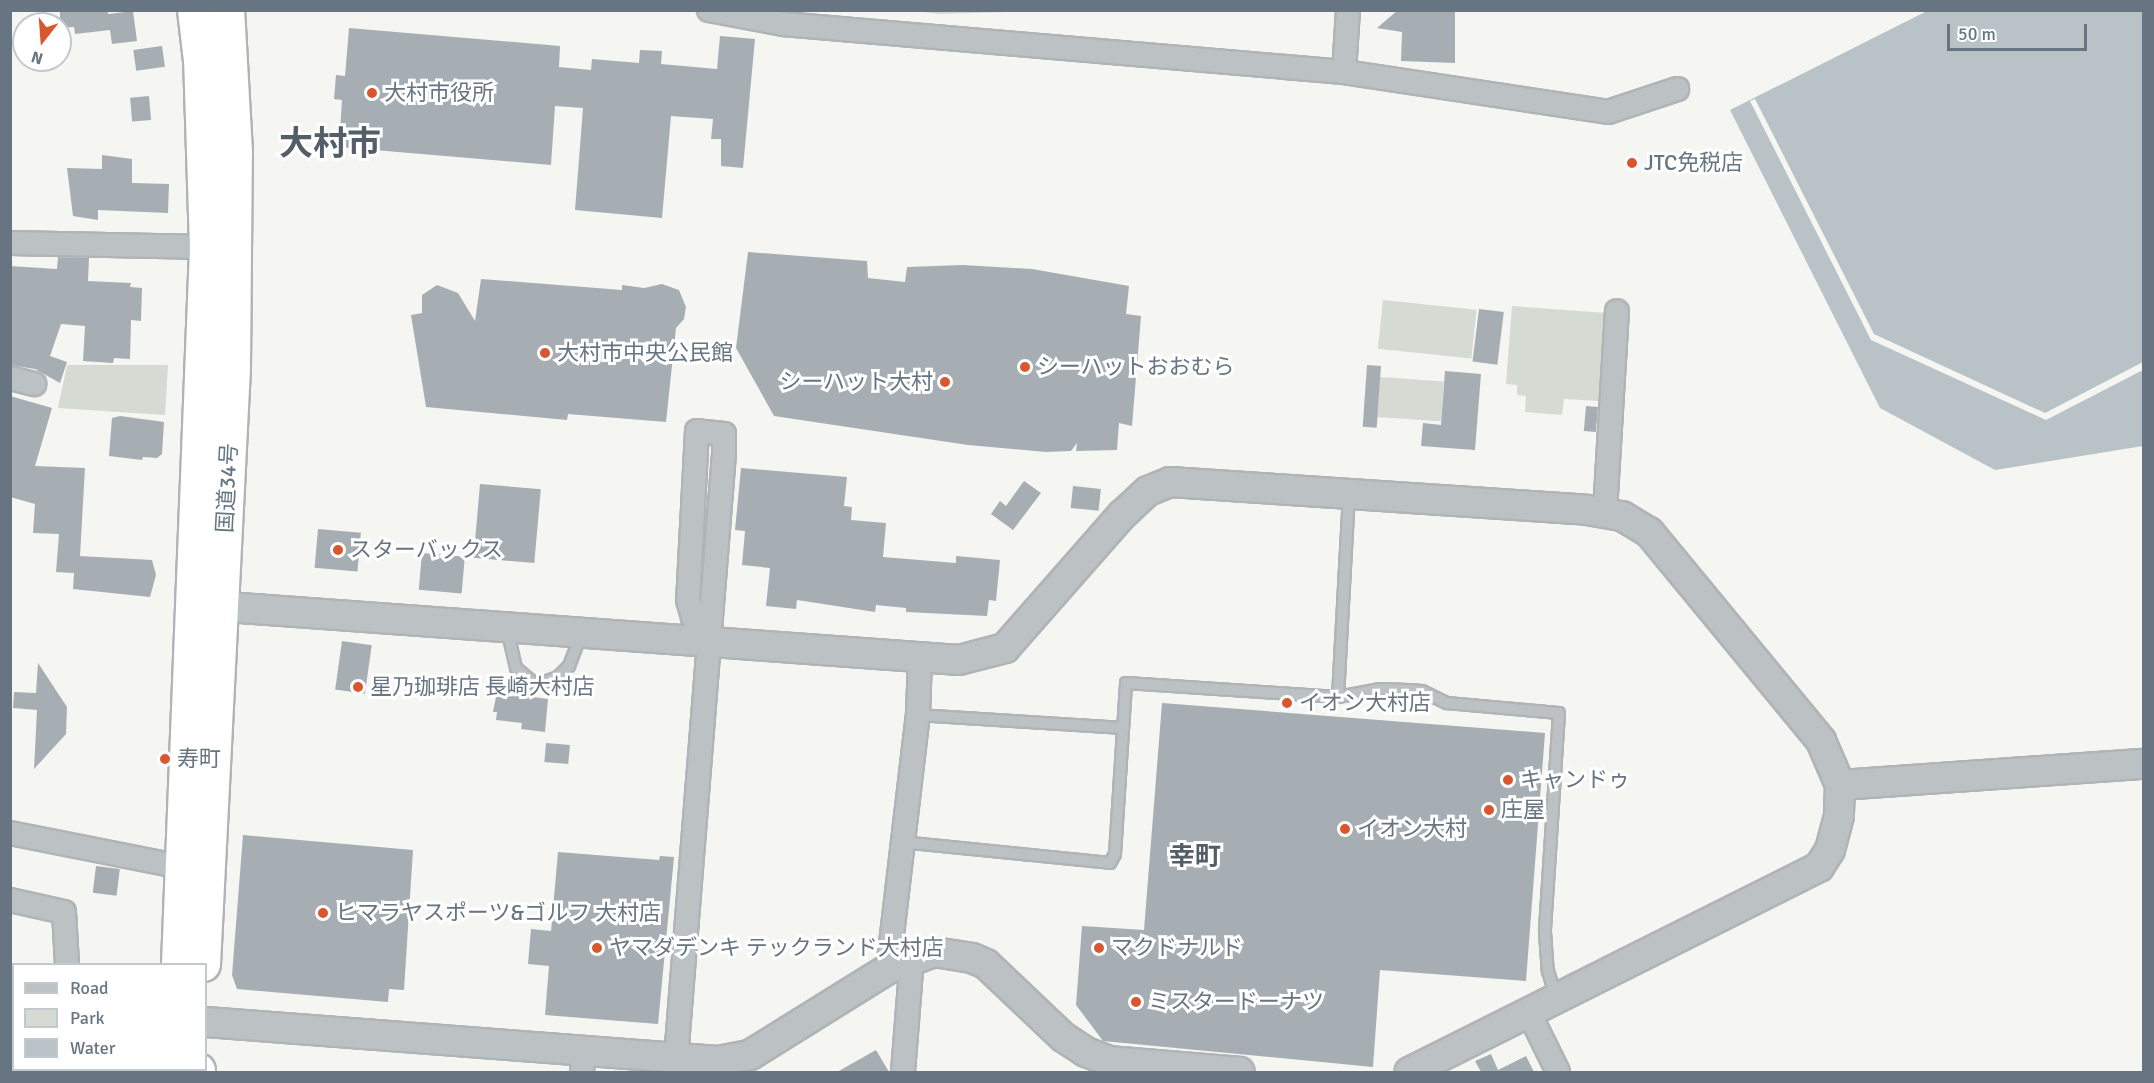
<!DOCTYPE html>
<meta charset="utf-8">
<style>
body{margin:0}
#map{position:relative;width:2154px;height:1083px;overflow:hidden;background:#f5f5f2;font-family:Signika,"Noto Sans JP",sans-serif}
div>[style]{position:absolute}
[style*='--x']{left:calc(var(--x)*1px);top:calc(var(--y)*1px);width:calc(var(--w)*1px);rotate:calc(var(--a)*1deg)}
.green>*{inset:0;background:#d5dad2;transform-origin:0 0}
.water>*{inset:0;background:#b8c2c7}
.pier>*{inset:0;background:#f5f5f2}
.building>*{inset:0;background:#a6aeb3;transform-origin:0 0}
.roads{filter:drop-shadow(2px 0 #b0b4b7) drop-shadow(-2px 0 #b0b4b7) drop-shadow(0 2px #b0b4b7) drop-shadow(0 -2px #b0b4b7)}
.service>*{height:10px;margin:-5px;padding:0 5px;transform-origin:5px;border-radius:5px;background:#bcc1c4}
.minor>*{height:22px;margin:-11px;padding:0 11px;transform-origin:11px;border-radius:11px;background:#bcc1c4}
.tertiary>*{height:28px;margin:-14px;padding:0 14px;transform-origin:14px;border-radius:14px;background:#bcc1c4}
.trunk>*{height:33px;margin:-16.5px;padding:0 16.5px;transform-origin:16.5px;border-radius:16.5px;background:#fff}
.dots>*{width:16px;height:16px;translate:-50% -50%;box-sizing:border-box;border:3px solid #fff;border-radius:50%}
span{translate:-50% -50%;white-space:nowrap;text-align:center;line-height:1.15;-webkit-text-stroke:6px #fff;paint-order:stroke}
.poi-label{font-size:22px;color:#667581}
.left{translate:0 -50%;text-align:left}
.right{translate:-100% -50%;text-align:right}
.street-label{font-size:22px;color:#667581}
.quarter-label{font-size:26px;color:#545e67;font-weight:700}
.town-label{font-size:34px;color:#545e67;font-weight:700}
.frame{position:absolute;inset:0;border:12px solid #667581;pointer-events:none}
.legend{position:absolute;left:12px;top:963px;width:195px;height:108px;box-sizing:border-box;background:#fff;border:2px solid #c2c8cd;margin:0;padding:8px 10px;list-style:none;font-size:18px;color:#667581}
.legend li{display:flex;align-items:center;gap:12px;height:30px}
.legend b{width:30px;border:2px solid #c2c8cd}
.north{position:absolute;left:12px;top:12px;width:60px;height:60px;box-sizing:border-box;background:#fff;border:2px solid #c2c8cd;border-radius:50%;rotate:197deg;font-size:16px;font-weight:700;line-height:24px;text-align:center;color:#667581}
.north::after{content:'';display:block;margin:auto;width:21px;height:27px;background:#d8572f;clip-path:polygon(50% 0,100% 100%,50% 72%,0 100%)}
.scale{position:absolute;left:1947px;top:24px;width:140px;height:27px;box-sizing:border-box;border:3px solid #667581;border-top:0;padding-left:8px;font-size:18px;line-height:21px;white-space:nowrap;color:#667581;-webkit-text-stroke:4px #fff;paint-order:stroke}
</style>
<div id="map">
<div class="green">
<div style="clip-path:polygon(915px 11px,1048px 11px,939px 14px)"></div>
<div style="left:1383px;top:300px;width:94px;height:49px;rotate:6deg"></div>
<div style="clip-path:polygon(1512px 306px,1606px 313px,1599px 401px,1564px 399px,1562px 415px,1525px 412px,1526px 396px,1517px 395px,1517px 385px,1506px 384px)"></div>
<div style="clip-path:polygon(67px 365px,168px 365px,165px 415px,58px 408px)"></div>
<div style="left:1380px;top:377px;width:64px;height:40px;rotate:4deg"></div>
</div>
<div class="water">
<div style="clip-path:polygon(1927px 11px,2143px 11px,2143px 446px,1995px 470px,1880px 408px,1730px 110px)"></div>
</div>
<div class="pier">
<div style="clip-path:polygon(1755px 99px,1874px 334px,2045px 413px,2143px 362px,2143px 370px,2046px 420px,1871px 340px,1750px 101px)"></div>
</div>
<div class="building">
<div style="clip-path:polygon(60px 10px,108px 10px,108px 14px,133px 11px,137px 41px,112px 44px,110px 30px,75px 34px,74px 27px,60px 28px)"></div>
<div style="clip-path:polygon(1398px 10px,1455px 10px,1455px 63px,1401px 61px,1402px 32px,1377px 28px)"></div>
<div style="clip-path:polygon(349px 28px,560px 46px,559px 67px,591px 70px,592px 59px,639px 63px,640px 50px,662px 51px,661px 64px,717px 69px,720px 36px,755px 39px,743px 168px,721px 166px,721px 139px,711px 139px,713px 119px,671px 116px,662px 218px,575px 210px,583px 108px,555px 106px,551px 165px,339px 147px,342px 100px,334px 99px,336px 75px,345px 76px)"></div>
<div style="left:162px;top:46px;width:21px;height:29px;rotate:82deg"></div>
<div style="left:149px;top:96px;width:24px;height:19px;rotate:85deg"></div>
<div style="clip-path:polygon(102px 155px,132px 159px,132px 183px,169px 184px,168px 213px,98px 210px,98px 220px,73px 216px,67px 168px,102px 169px)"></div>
<div style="clip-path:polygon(748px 252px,867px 261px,868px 278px,905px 282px,907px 267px,963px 265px,1032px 269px,1129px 286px,1126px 314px,1141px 316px,1132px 426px,1119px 423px,1117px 450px,1076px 451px,1077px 443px,1071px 451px,1046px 452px,968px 445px,774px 416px,736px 348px)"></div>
<div style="clip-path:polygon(58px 257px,89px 258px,88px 281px,131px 283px,130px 287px,142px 288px,141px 321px,131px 320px,130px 359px,114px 358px,113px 363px,83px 361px,85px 326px,61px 324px,50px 356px,67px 362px,60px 383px,35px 369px,10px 365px,10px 266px,57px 269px)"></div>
<div style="clip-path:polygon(481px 279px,622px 290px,622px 285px,644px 288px,662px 284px,679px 290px,686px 307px,684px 319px,676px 328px,666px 422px,568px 414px,567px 420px,426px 407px,411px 315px,422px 313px,422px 295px,437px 285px,458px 293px,475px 321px)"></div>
<div style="left:1479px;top:309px;width:25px;height:53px;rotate:7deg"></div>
<div style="left:1367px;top:365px;width:14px;height:62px;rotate:4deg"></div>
<div style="clip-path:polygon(1445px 371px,1481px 374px,1475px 450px,1421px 446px,1423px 423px,1441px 425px)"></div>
<div style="clip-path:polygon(10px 396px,52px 408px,35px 466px,85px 468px,80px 556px,152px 560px,156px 575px,150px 597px,73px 589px,74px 573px,56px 572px,59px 534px,33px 533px,35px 504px,10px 497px)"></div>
<div style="left:1586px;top:406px;width:12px;height:25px;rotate:5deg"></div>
<div style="clip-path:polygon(120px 416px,164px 422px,162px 454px,157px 458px,143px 457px,142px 460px,109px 456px,112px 418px)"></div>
<div style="clip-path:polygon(741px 468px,847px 477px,844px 506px,852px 507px,851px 520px,886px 523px,883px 557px,956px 563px,956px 556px,1000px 560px,996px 601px,989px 600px,987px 616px,906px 612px,906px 608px,876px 605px,875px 612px,797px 600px,796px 609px,766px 606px,770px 568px,742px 565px,745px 531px,735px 530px)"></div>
<div style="clip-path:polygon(1024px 481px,1041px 493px,1013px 530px,991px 514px,1000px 501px,1006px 506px)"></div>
<div style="left:480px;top:484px;width:61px;height:74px;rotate:5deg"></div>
<div style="left:1073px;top:486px;width:28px;height:22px;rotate:6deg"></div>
<div style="left:318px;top:529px;width:43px;height:39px;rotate:5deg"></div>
<div style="left:422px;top:553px;width:43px;height:37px;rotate:5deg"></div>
<div style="left:342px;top:641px;width:30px;height:49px;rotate:8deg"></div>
<div style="clip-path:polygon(38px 663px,67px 707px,66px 734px,34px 769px,37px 710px,13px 708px,14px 692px,36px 693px)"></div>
<div style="clip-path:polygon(497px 692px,548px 699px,545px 732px,521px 729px,522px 723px,496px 720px,497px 712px,493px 712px)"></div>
<div style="clip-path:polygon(1162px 703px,1545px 733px,1526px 981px,1380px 970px,1373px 1067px,1103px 1041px,1076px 1005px,1082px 926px,1144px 930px)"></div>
<div style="left:546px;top:743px;width:24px;height:19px;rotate:5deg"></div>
<div style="clip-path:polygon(243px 835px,413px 850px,404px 990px,389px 989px,388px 1002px,237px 989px,232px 975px)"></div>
<div style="clip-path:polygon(558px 852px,659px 860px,660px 856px,674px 857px,658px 1024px,545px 1015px,549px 966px,528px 964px,531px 929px,551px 931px)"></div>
<div style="left:96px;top:866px;width:24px;height:27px;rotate:7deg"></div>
<div style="clip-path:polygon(876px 1050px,889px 1072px,837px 1072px)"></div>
<div style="clip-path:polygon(1491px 1054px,1498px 1070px,1526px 1056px,1534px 1072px,1481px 1072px,1475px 1061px)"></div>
</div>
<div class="roads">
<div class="service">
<div style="--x:507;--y:629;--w:40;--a:77"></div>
<div style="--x:516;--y:668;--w:26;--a:40"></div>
<div style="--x:536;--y:685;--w:23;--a:-20"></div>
<div style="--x:558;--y:677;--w:16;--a:-45"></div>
<div style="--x:569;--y:666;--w:33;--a:-69"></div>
<div style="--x:1338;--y:697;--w:200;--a:-86.9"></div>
<div style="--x:918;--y:715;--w:205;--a:3.6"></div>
<div style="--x:901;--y:842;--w:210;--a:5.7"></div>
<div style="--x:1110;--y:863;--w:10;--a:-61"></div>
<div style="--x:1115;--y:854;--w:171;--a:-86.3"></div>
<div style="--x:1126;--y:683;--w:212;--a:3.8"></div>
<div style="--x:1338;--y:697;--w:43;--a:-10.8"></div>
<div style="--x:1380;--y:689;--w:28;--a:2"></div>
<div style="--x:1408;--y:690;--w:14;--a:4"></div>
<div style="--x:1422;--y:691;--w:28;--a:26"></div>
<div style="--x:1447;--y:703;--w:112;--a:5.1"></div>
<div style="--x:1559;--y:713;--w:219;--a:93.7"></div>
<div style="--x:1545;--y:932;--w:39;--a:86"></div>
<div style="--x:1548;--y:971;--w:28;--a:73"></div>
</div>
<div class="minor">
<div style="--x:709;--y:10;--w:75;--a:10.7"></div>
<div style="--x:783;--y:24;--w:563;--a:4.89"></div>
<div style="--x:1344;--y:72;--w:62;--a:-86.3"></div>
<div style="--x:1344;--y:72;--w:267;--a:8.6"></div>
<div style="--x:1608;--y:112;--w:73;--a:-18.4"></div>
<div style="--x:10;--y:243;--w:196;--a:1.2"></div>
<div style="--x:10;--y:378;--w:25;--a:14"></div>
<div style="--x:1605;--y:512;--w:201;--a:-86.6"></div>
<div style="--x:10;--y:833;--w:175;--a:11.2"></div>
<div style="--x:10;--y:900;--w:55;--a:12.5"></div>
<div style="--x:64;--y:912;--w:52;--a:86.7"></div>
<div style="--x:888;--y:969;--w:256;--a:-83.3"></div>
<div style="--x:918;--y:715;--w:58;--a:-88"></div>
<div style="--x:10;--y:985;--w:4;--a:0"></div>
<div style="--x:1529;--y:1013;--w:66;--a:63.8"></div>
<div style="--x:10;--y:1039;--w:11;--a:-85"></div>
<div style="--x:676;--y:1058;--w:607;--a:-85.46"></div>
<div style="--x:724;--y:453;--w:19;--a:-90"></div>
<div style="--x:724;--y:434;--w:27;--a:-174"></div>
<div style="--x:697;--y:431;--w:169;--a:93"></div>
<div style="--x:688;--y:600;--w:19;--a:74"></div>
<div style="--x:693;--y:618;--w:27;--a:57"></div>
<div style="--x:582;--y:1072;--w:22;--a:-85"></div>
<div style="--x:903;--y:1072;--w:114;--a:-85.5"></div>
</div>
<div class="tertiary">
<div style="--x:199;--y:605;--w:762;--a:4.14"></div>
<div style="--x:959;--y:660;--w:48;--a:-14.6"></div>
<div style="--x:1005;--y:648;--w:177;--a:-48.7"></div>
<div style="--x:1122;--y:515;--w:35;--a:-43"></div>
<div style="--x:1148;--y:491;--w:24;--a:-22"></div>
<div style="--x:1170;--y:482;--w:418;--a:3.8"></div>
<div style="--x:1587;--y:510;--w:36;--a:10"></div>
<div style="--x:1622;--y:516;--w:31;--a:31"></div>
<div style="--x:1649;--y:532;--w:271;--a:50.5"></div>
<div style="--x:1821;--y:741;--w:48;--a:66.6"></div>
<div style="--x:1840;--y:785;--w:31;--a:92"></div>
<div style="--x:1839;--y:816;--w:35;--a:105"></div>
<div style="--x:1830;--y:850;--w:20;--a:123"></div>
<div style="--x:1819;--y:867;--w:458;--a:153.4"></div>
<div style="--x:1840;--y:785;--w:305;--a:-4"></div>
<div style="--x:206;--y:1022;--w:513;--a:4.36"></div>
<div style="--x:718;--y:1061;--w:33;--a:-11"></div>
<div style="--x:750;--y:1055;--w:163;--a:-31.9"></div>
<div style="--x:888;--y:969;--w:49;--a:-20.3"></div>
<div style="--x:934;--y:952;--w:38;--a:9"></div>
<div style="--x:972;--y:958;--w:15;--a:23"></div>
<div style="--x:986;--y:964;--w:106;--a:43.5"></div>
<div style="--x:1063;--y:1037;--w:27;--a:33"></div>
<div style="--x:1086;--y:1052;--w:26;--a:21"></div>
<div style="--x:1110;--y:1061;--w:130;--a:4.8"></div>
</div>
<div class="trunk">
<div style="--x:178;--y:964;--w:718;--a:-87.76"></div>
<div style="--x:206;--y:247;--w:187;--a:-91.8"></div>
<div style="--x:200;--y:60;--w:50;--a:-96.8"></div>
<div style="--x:203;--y:964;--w:598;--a:-87.12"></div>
<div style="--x:233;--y:367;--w:215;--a:-89.5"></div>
<div style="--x:235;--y:152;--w:142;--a:-93.2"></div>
<div style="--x:173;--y:1072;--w:2;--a:-90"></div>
<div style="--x:198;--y:1072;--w:2;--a:-90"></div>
</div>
</div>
<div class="dots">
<div style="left:372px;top:93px;background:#d8572f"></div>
<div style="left:1632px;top:163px;background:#d8572f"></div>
<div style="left:545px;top:353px;background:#d8572f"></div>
<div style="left:1025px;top:367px;background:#d8572f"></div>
<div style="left:945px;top:382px;background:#d8572f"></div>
<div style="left:338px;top:550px;background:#d8572f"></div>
<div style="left:358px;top:687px;background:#d8572f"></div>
<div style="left:1287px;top:703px;background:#d8572f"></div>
<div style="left:165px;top:759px;background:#d8572f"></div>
<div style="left:1508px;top:780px;background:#d8572f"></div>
<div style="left:1489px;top:810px;background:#d8572f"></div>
<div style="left:1345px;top:829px;background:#d8572f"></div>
<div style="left:323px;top:913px;background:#d8572f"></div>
<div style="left:597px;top:948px;background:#d8572f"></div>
<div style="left:1099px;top:948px;background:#d8572f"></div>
<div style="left:1136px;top:1002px;background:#d8572f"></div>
</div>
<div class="poi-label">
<span class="left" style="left:384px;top:93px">大村市役所</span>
<span class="left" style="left:1644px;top:163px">JTC免税店</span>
<span class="left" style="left:557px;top:353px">大村市中央公民館</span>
<span class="left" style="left:1037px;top:367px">シーハットおおむら</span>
<span class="right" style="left:933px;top:382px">シーハット大村</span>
<span class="left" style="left:350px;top:550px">スターバックス</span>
<span class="left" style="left:370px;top:687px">星乃珈琲店 長崎大村店</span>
<span class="left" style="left:1299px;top:703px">イオン大村店</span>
<span class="left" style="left:177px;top:759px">寿町</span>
<span class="left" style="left:1520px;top:780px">キャンドゥ</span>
<span class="left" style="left:1501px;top:810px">庄屋</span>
<span class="left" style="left:1357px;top:829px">イオン大村</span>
<span class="left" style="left:335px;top:913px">ヒマラヤスポーツ&amp;ゴルフ 大村店</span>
<span class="left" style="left:609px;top:948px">ヤマダデンキ テックランド大村店</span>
<span class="left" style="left:1111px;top:948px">マクドナルド</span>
<span class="left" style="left:1148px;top:1002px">ミスタードーナツ</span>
</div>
<div class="street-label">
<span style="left:227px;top:488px;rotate:-87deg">国道34号</span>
</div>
<div class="quarter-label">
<span style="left:1195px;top:858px">幸町</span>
</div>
<div class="town-label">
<span style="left:330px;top:145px">大村市</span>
</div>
<div class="frame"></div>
<ul class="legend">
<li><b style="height:8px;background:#bcc1c4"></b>Road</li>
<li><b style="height:16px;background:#d5dad2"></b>Park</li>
<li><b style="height:16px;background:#b8c2c7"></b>Water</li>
</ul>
<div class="north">N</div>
<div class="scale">50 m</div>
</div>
